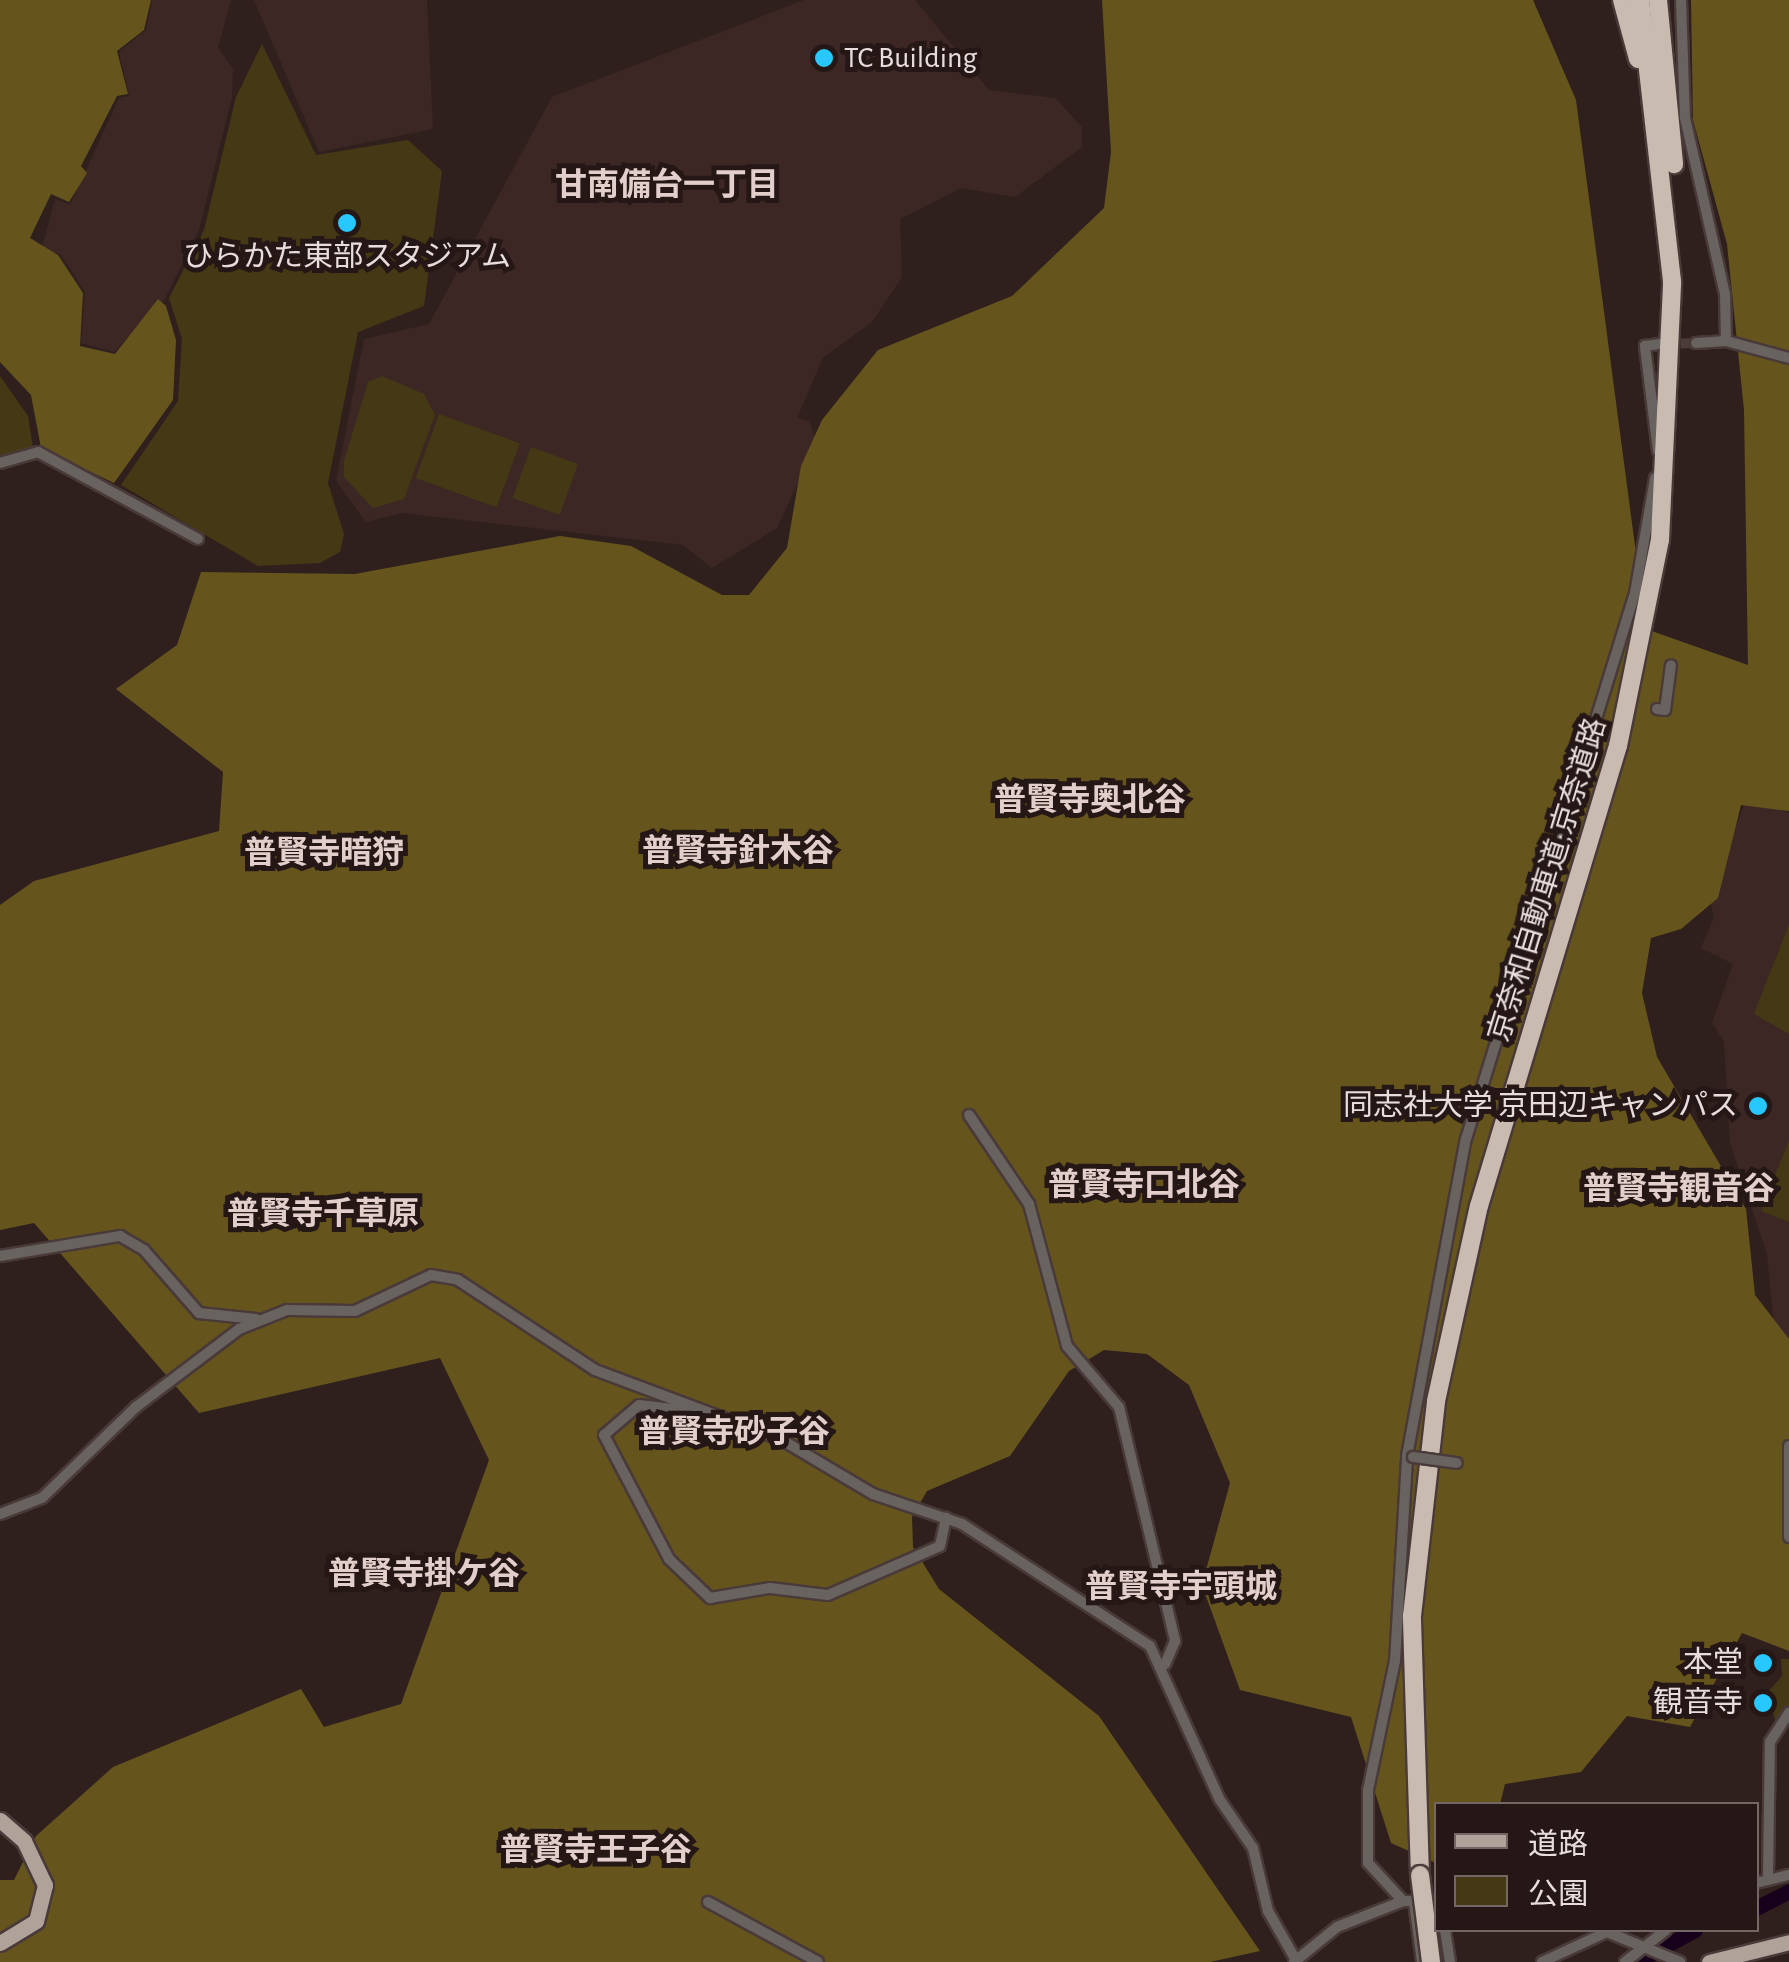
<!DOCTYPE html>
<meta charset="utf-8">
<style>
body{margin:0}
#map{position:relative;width:1789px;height:1962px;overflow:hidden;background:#2f201e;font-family:"Alegreya Sans","Noto Sans JP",sans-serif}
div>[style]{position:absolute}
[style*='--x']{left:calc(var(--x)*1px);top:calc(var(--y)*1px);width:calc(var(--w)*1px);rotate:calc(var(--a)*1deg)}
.built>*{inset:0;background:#3c2724}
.green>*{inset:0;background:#443914;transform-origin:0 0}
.forest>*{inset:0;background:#65551d}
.river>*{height:15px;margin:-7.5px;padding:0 7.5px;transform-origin:7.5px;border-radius:7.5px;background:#17001b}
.minor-tunnel>*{height:10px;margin-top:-5px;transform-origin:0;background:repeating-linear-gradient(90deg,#4b3c3a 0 10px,transparent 0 15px)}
.roads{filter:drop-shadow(2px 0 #493a39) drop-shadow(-2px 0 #493a39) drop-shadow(0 2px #493a39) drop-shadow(0 -2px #493a39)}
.minor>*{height:10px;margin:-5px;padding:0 5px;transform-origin:5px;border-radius:5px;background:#69635f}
.primary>*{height:15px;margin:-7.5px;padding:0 7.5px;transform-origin:7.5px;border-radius:7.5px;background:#aea299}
.motorway>*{height:18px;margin:-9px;padding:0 9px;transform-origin:9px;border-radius:9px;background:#cabbb0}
.bridges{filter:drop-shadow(2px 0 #493a39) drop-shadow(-2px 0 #493a39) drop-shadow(0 2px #493a39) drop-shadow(0 -2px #493a39)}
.minor-bridge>*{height:10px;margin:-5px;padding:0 5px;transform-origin:5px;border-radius:5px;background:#69635f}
.motorway-bridge>*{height:18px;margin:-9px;padding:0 9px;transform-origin:9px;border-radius:9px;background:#cabbb0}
.dots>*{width:28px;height:28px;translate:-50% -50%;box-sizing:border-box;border:5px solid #251715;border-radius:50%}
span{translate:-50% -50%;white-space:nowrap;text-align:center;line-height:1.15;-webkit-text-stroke:10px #251715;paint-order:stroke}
.poi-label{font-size:30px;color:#e8dddc}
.left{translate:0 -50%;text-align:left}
.right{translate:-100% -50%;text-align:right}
.street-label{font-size:30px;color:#e8dddc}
.neighbourhood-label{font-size:32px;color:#e2cecb;font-weight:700}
.legend{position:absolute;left:1434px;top:1802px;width:325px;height:130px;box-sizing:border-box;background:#251715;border:2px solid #736665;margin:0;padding:12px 18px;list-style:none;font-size:30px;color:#e8dddc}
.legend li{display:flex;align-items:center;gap:20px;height:50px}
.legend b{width:50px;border:2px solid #736665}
</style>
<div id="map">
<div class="built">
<div style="clip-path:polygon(152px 0,231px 0,218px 48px,233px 69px,232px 97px,199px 230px,165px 299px,114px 352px,81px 343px,85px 292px,61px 255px,42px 248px,55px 199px,70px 205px,119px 98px,129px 96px,119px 52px,146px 30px)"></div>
<div style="clip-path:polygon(254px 0,427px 0,433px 129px,319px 152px)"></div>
<div style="clip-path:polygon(804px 0,915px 0,989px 90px,1055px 98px,1082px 127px,1082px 147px,1015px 197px,961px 188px,900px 219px,902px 277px,872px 322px,823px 358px,797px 418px,809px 421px,817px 442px,777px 528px,712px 568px,683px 545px,402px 513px,366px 522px,336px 481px,364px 339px,429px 324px,552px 97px)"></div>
<div style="clip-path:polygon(1747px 799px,1789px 813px,1789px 1341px,1775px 1336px,1767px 1254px,1730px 1143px,1724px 1041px,1712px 1023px,1733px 964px,1701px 948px,1714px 917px,1708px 892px)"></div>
</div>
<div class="green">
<div style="clip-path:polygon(262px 44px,316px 155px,408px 140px,442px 171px,424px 306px,358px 332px,328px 483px,344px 534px,340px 552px,320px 563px,258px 566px,121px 485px,178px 401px,182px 339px,169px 298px,204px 230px,236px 97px)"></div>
<div style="clip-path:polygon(0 376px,28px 416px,33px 448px,0 459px)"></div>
<div style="clip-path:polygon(382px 376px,424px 394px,435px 415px,404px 499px,373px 508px,344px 477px,344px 461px,368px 382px)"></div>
<div style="left:439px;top:414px;width:86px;height:68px;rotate:20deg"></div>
<div style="left:531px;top:447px;width:50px;height:54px;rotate:20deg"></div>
<div style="clip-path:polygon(1789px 924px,1789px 1034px,1754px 1014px)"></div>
<div style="clip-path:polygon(1789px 1140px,1789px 1222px,1761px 1211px)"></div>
<div style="clip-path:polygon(1781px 1659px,1789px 1659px,1789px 1708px,1776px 1723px,1767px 1693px,1782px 1676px)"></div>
</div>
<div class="forest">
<div style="clip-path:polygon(0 0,151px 0,144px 30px,117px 51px,128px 94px,117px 96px,81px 166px,87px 173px,69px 202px,51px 194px,30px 238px,58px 255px,83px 293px,80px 346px,115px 354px,158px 299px,166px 306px,176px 340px,173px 400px,114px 483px,41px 448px,31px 395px,0 362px)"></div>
<div style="clip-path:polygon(1102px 0,1533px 0,1576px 100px,1646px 629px,1748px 665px,1744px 410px,1727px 244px,1693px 120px,1691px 0,1789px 0,1789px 811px,1741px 805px,1718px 898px,1681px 929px,1651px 938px,1642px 993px,1657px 1057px,1746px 1209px,1755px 1295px,1789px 1339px,1789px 1651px,1742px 1633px,1690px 1727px,1627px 1716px,1581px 1772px,1505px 1784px,1500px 1804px,1436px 1804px,1436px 1863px,1391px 1843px,1351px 1717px,1240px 1690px,1202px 1585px,1230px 1483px,1189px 1385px,1147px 1354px,1104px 1350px,1069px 1371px,1010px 1456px,927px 1491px,912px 1517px,913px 1547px,939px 1589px,1099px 1716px,1260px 1951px,1210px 1962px,0 1962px,0 1880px,14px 1880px,36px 1836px,113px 1767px,301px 1689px,324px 1727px,401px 1704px,489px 1460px,440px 1358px,199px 1413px,34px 1223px,0 1230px,0 905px,34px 881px,219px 831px,223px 772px,116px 689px,177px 645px,201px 572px,355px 574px,560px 536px,631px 546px,722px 595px,749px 595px,787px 548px,801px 466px,822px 420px,878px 350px,1012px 296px,1104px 208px,1111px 152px)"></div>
</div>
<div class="river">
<div style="--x:1756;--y:1908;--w:37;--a:-27"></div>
<div style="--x:1636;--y:1962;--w:67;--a:-28.5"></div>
</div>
<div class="minor-tunnel">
<div style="--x:1666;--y:344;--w:30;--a:-2"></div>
</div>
<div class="roads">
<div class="minor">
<div style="--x:1681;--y:0;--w:118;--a:88.1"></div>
<div style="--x:1685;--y:118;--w:180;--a:77.2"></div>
<div style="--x:1725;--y:294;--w:47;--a:88.8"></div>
<div style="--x:1696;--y:343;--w:30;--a:-4"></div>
<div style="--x:1726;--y:341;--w:65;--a:15.1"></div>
<div style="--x:1658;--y:451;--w:106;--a:-97.1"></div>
<div style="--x:1645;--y:346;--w:15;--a:-8"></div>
<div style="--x:0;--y:463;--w:40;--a:-16"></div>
<div style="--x:38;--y:452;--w:182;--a:28.5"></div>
<div style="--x:1657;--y:709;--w:8;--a:7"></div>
<div style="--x:1665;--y:710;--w:45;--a:-82.4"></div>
<div style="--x:969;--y:1115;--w:107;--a:56"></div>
<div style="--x:1029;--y:1204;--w:147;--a:75"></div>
<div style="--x:1067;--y:1346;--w:80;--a:49.6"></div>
<div style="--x:1119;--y:1407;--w:241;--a:76.5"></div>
<div style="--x:1175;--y:1641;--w:25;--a:113"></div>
<div style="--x:0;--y:1256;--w:122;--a:-9.5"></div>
<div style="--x:120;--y:1236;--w:28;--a:30"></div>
<div style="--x:144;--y:1250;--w:84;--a:48.9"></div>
<div style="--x:199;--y:1313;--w:57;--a:6"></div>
<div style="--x:698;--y:1412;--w:59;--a:-173.2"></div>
<div style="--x:639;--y:1405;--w:46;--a:139.4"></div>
<div style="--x:604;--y:1435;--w:140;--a:62.3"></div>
<div style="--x:669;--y:1559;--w:57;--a:43.6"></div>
<div style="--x:710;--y:1598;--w:61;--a:-9.5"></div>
<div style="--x:770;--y:1588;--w:58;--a:6.9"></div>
<div style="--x:828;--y:1595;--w:122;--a:-23.6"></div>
<div style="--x:940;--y:1546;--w:29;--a:-78"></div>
<div style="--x:1789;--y:1446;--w:91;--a:90"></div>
<div style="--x:0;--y:1514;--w:45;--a:-20.9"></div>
<div style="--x:42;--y:1498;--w:131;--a:-44.1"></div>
<div style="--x:136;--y:1407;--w:129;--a:-37.1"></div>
<div style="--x:239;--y:1329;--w:52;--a:-21.6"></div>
<div style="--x:287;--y:1310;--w:68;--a:0.8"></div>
<div style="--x:355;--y:1311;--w:84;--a:-25.3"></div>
<div style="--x:431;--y:1275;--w:27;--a:10"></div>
<div style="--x:458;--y:1280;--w:164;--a:33.3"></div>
<div style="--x:595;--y:1370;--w:200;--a:20.5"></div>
<div style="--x:782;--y:1440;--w:106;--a:30.7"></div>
<div style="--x:873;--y:1494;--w:94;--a:18.6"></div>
<div style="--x:962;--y:1524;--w:224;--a:33"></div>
<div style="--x:1150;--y:1646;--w:169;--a:65.6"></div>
<div style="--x:1220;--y:1800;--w:58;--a:55.5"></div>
<div style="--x:1253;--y:1848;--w:65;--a:76.6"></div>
<div style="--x:1268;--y:1911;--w:59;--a:60.4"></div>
<div style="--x:1768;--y:1877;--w:135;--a:-89.2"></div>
<div style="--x:1770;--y:1742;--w:35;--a:-57"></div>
<div style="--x:1756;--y:1883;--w:34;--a:-14"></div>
<div style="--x:1436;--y:1900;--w:33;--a:178"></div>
<div style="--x:1403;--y:1901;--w:52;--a:-132.6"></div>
<div style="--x:1368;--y:1863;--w:73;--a:-90"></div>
<div style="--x:1368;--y:1790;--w:132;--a:-78.2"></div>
<div style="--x:1395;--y:1661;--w:205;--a:-86.6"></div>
<div style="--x:1407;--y:1456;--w:322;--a:-79.5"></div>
<div style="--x:1466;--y:1139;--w:572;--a:-72.8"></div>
<div style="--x:1635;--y:593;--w:117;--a:-80.1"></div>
<div style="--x:708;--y:1902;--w:125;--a:28.6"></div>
<div style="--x:1414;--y:1902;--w:60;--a:82.3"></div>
<div style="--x:1445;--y:1930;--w:32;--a:81"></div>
<div style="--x:1294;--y:1962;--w:55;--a:-39.1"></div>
<div style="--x:1337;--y:1927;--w:71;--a:-21.5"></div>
<div style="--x:1542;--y:1962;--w:72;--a:-24.8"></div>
<div style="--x:1607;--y:1932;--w:79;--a:22.3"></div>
<div style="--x:1625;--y:1962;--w:52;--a:-38"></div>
</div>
<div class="primary">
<div style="--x:0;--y:1820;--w:32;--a:41"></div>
<div style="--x:24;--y:1841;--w:49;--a:64.5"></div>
<div style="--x:45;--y:1885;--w:37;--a:104"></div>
<div style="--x:36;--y:1921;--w:42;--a:148.6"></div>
<div style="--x:1709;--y:1962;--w:82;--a:-14"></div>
</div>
<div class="motorway">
<div style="--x:1622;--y:0;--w:61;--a:74.8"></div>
<div style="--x:1658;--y:0;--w:165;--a:84.4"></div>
<div style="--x:1420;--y:1875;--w:259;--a:-91.8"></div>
<div style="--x:1412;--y:1616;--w:216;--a:-83.6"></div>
<div style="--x:1436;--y:1401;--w:200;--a:-77.6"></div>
<div style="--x:1479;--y:1206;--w:481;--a:-73.2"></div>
<div style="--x:1618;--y:746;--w:210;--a:-78.5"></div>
<div style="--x:1660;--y:540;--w:259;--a:-87.3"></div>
<div style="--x:1672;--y:281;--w:283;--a:-96.5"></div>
</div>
</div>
<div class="bridges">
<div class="minor-bridge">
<div style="--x:1413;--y:1457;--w:44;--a:7.8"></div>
</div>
<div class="motorway-bridge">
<div style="--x:1420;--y:1875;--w:88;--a:82.8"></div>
</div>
</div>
<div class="dots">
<div style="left:824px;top:58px;background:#28c8ff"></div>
<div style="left:347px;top:223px;background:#28c8ff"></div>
<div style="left:1758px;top:1106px;background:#28c8ff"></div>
<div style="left:1763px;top:1663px;background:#28c8ff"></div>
<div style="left:1763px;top:1703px;background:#28c8ff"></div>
</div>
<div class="poi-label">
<span class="left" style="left:844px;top:58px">TC Building</span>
<span style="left:347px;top:257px">ひらかた東部スタジアム</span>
<span class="right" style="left:1738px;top:1106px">同志社大学 京田辺キャンパス</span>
<span class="right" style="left:1743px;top:1663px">本堂</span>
<span class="right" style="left:1743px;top:1703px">観音寺</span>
</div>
<div class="street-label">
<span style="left:1548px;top:880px;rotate:-73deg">京奈和自動車道;京奈道路</span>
</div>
<div class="neighbourhood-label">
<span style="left:667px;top:185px">甘南備台一丁目</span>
<span style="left:1090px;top:800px">普賢寺奥北谷</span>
<span style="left:738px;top:851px">普賢寺針木谷</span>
<span style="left:324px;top:853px">普賢寺暗狩</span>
<span style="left:1144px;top:1185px">普賢寺口北谷</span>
<span style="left:1679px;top:1189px">普賢寺観音谷</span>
<span style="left:323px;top:1214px">普賢寺千草原</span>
<span style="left:734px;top:1432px">普賢寺砂子谷</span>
<span style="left:424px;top:1574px">普賢寺掛ケ谷</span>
<span style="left:1181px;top:1587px">普賢寺宇頭城</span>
<span style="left:596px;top:1850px">普賢寺王子谷</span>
</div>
<ul class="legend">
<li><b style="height:12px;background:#aea299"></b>道路</li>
<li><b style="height:28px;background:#443914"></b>公園</li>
</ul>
</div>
